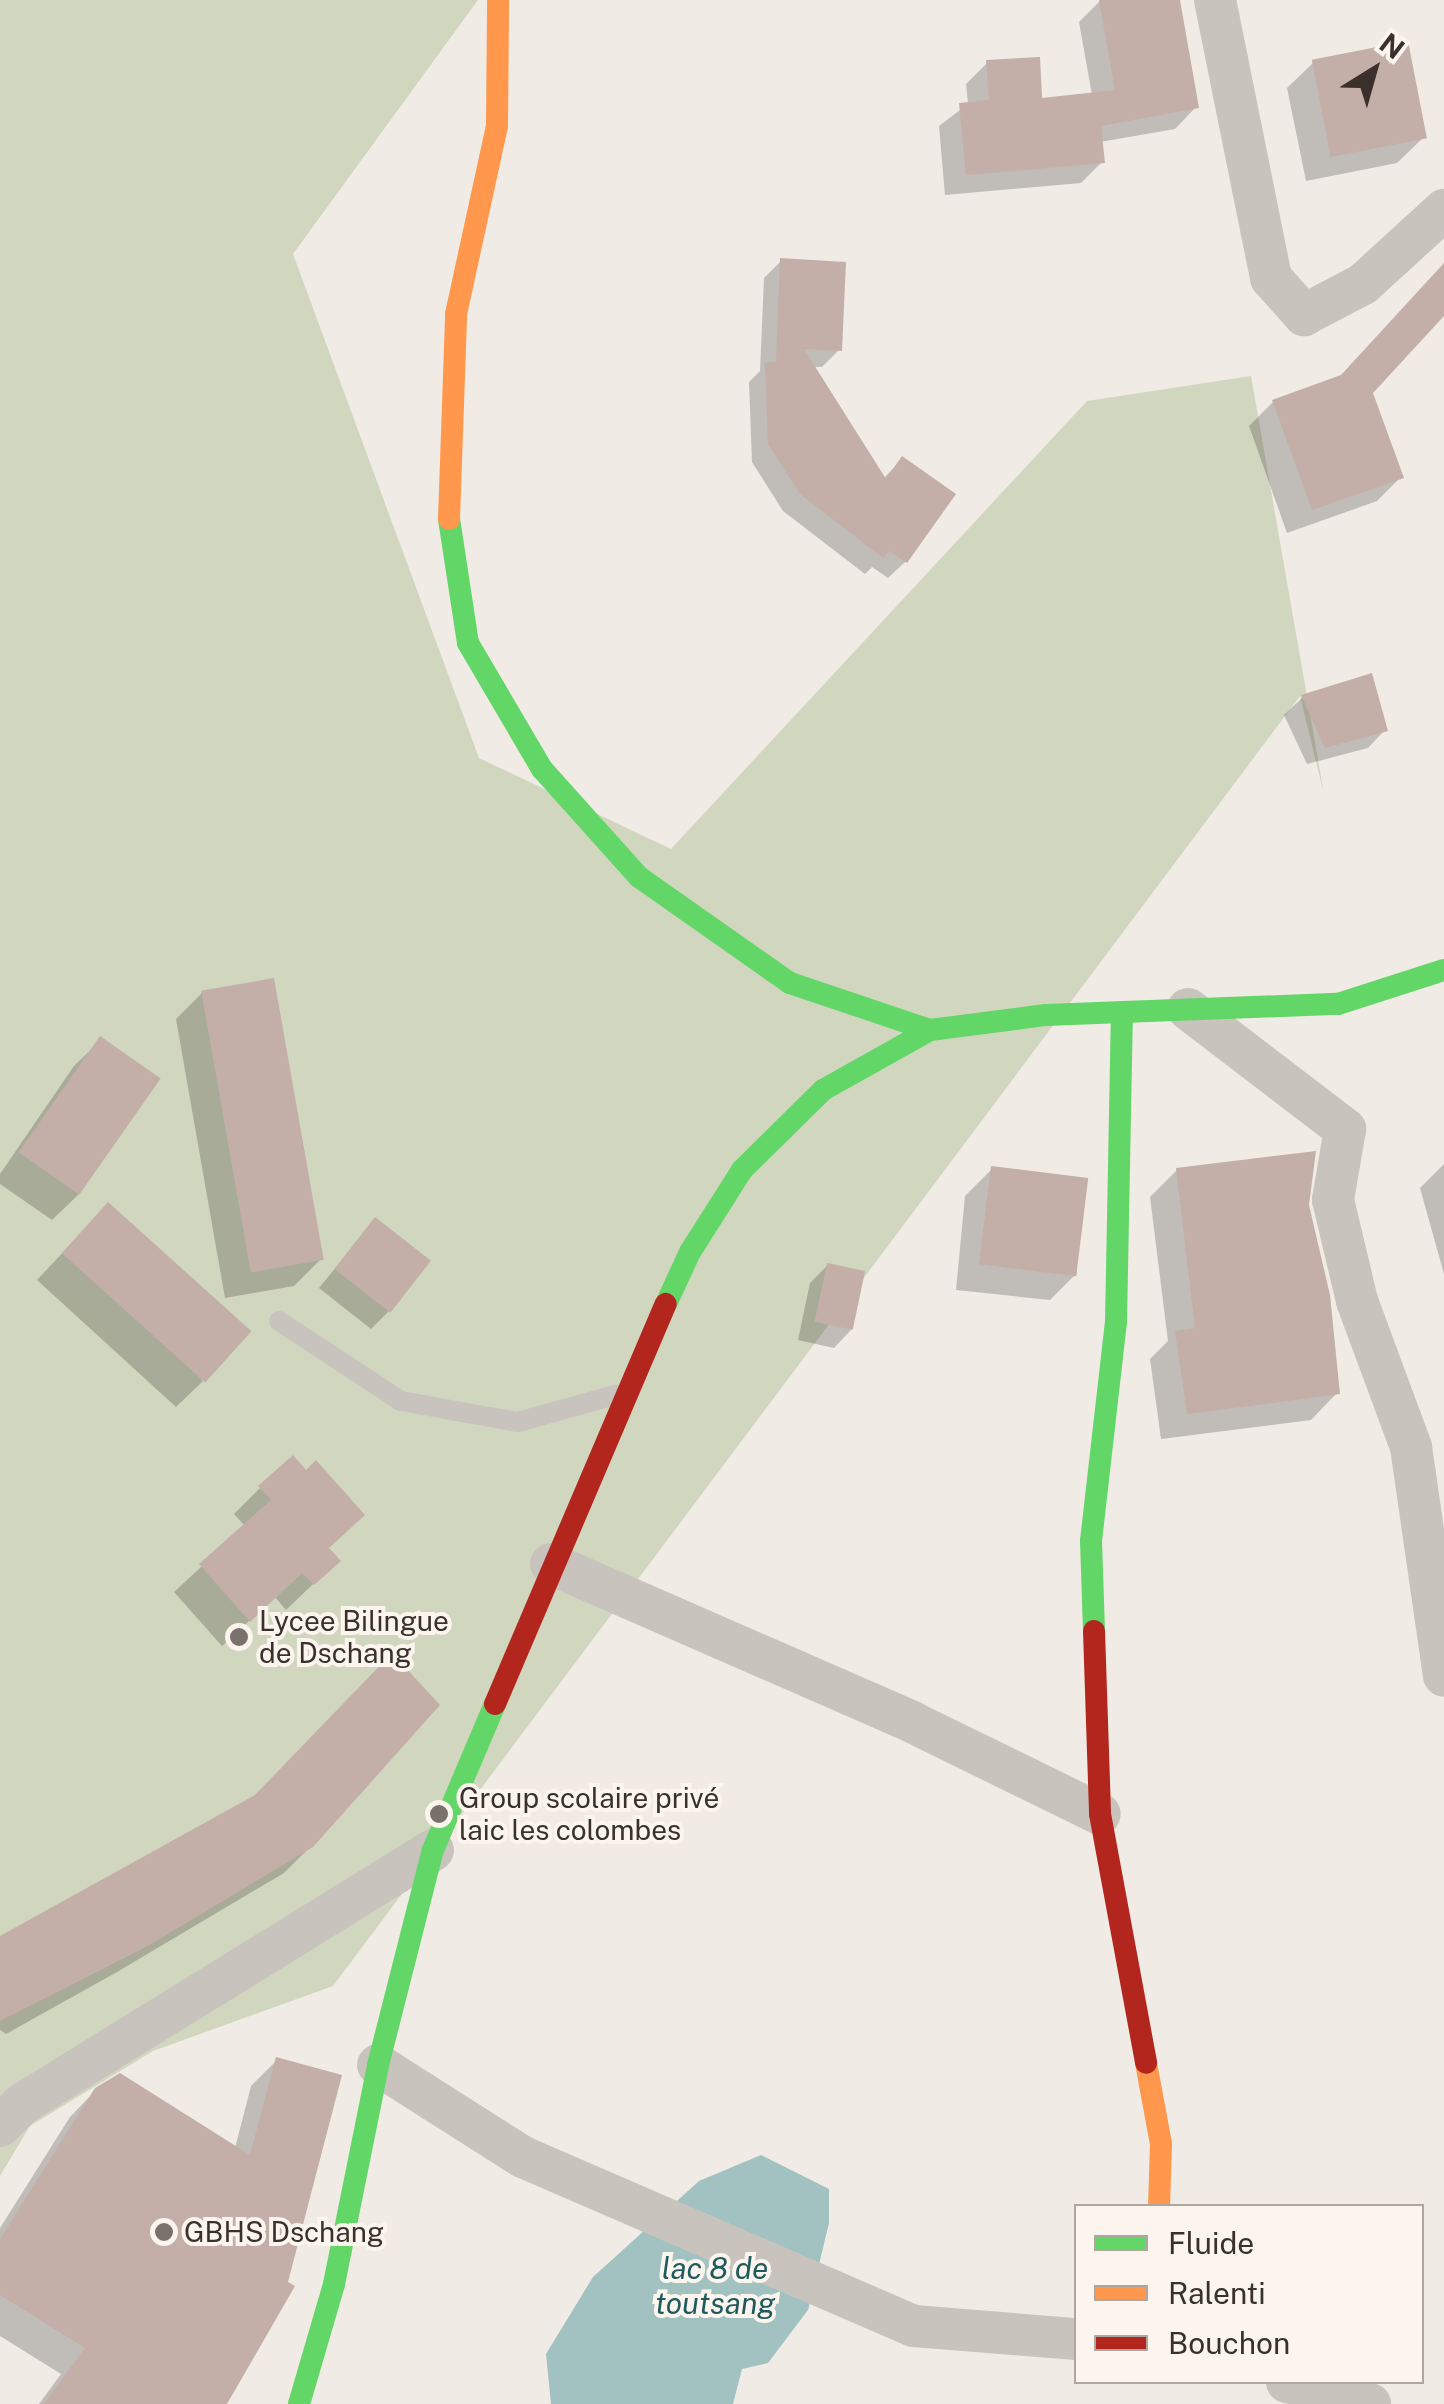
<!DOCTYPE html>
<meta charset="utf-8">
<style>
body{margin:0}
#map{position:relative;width:1444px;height:2404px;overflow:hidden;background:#f0ebe5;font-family:"Public Sans",sans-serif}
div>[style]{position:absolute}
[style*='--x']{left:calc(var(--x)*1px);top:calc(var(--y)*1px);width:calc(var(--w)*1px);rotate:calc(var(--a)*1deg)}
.green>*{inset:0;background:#d1d6bf}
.water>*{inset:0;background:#a1c2c1}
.shadow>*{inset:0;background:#0003}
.building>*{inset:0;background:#c3afa7;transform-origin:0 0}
.lane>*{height:20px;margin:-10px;padding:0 10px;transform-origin:10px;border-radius:10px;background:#c9c3be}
.street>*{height:42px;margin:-21px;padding:0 21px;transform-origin:21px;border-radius:21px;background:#c9c3be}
.fast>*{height:22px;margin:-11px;padding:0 11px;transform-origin:11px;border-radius:11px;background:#63d668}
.slow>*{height:22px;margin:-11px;padding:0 11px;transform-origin:11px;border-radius:11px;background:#ff974d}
.jam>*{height:22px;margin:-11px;padding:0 11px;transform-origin:11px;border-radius:11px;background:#b3261e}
.dots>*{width:28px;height:28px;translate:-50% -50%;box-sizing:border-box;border:5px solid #fbf5ee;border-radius:50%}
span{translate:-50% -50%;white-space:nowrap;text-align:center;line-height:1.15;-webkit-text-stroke:8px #fbf5ee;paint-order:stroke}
.poi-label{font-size:28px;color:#3b302b}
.left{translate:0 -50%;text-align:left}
.water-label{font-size:30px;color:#1f5a5e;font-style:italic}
.legend{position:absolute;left:1074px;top:2204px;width:350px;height:180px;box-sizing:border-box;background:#fbf5ee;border:2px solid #aea6a0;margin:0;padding:12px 18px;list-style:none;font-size:30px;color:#3b302b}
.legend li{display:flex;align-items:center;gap:20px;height:50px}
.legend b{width:50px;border:2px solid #aea6a0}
.north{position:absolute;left:1324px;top:20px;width:100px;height:100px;-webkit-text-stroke:8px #fbf5ee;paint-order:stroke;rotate:37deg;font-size:28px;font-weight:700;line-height:40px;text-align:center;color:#3b302b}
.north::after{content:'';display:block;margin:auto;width:35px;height:45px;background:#3b302b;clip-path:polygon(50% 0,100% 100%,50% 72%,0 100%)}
</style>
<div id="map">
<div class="green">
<div style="clip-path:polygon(0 0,478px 0,293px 254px,479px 758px,671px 849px,1087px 401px,1251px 376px,1324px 794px,1300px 696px,333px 1986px,153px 2051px,30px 2126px,0 2176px)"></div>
</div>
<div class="water">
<div style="clip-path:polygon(761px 2155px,829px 2189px,829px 2223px,808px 2310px,768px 2363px,742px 2369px,733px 2404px,551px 2404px,546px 2354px,593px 2277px,699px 2181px)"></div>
</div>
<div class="shadow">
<div style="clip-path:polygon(1177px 0,1196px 107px,1175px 129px,1100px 142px,1102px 162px,1081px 183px,945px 195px,939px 126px,968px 104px,966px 84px,988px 62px,1039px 100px,1092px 95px,1079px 22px,1100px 1px)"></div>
<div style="clip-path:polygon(1314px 62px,1424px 137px,1397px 163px,1306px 181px,1287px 88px)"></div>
<div style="clip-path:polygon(781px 261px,839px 350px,822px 367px,812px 367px,883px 479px,902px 459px,905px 562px,888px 578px,872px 567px,865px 574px,783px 511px,752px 462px,749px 382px,760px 371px,764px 278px)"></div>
<div style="clip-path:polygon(1444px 271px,1444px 312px,1370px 392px,1401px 477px,1377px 501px,1287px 533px,1249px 426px,1273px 402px,1340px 378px)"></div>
<div style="clip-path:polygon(1371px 676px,1385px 730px,1368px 748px,1307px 764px,1284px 715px,1302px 698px)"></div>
<div style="clip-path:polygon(202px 993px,321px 1259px,294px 1286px,225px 1298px,176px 1019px)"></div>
<div style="clip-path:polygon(101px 1040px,158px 1079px,79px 1194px,52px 1220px,0 1184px,0 1174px,74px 1066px)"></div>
<div style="clip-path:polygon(1444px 1164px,1444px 1274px,1420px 1188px)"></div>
<div style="clip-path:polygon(992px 1169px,1077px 1273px,1050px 1300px,956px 1290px,965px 1196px)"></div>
<div style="clip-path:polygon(1177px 1170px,1306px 1205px,1337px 1393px,1311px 1420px,1161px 1439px,1150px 1359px,1168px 1341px,1150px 1197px)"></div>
<div style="clip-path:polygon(375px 1220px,389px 1311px,371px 1329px,319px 1288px)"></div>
<div style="clip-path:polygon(82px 1232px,203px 1381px,176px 1407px,37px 1280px)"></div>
<div style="clip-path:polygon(828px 1265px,851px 1330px,834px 1348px,798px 1340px,810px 1283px)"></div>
<div style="clip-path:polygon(260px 1488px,337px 1561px,286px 1610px,275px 1597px,222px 1646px,174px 1592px,245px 1526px,234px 1514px)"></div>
<div style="clip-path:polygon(255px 1798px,311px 1846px,284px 1873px,117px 1972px,6px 2034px,0 2030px,0 1937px)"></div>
<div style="clip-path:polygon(277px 2060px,225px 2404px,39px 2404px,61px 2374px,0 2336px,0 2228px,70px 2117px,96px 2090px,235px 2148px,251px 2086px)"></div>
</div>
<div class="building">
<div style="clip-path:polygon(1099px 0,1180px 0,1199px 108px,1101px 126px,1105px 163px,966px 175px,959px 103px,989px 100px,986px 60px,1040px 57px,1042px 98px,1115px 90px)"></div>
<div style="left:1408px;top:41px;width:99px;height:98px;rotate:79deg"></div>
<div style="clip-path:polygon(780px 258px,846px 262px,842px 351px,804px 349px,886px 479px,902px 456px,956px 494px,907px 563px,889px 551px,883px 558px,800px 494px,768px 444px,765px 363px,776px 362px)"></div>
<div style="clip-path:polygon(1444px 263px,1444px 316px,1373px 393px,1404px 478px,1312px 510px,1272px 400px,1341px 375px)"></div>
<div style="clip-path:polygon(1372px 673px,1388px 731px,1325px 748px,1301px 695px)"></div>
<div style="left:274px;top:978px;width:286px;height:74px;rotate:80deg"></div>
<div style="left:100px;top:1036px;width:74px;height:142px;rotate:35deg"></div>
<div style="clip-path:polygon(1316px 1151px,1309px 1205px,1330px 1295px,1340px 1394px,1187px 1414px,1175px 1331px,1195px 1328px,1176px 1168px)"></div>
<div style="left:991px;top:1166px;width:98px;height:99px;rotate:7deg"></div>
<div style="left:108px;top:1202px;width:193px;height:69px;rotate:42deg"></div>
<div style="left:375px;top:1217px;width:71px;height:66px;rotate:38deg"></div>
<div style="left:827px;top:1263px;width:39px;height:60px;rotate:12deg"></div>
<div style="clip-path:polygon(293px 1455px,306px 1470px,316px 1460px,365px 1515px,329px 1548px,341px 1561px,314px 1585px,302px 1573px,250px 1622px,199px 1564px,271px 1500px,258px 1486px)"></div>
<div style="clip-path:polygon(392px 1653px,440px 1705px,313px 1847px,146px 1947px,0 2021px,0 1936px,255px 1795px)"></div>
<div style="clip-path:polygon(276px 2057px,342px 2075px,288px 2282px,295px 2286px,227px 2404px,44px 2404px,85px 2348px,0 2295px,0 2239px,95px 2088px,120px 2073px,250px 2155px)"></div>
</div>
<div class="lane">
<div style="--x:279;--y:1321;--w:146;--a:33.3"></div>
<div style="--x:401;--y:1401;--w:119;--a:10.2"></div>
<div style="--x:518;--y:1422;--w:101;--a:-15.6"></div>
</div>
<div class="street">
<div style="--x:1215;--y:0;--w:284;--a:78.6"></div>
<div style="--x:1271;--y:278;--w:50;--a:48.3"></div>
<div style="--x:1304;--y:315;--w:67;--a:-27.7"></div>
<div style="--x:1363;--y:284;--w:110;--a:-42.4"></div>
<div style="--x:1188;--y:1009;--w:198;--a:37.4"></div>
<div style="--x:1345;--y:1129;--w:72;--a:99.6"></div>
<div style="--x:1333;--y:1200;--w:104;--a:76.6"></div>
<div style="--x:1357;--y:1301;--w:156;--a:69.7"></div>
<div style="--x:1411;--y:1447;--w:231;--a:81.8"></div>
<div style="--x:551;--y:1564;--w:394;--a:23.6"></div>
<div style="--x:912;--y:1722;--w:209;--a:26.1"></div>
<div style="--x:378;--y:2065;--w:172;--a:32.4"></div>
<div style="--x:523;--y:2157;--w:426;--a:23.4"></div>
<div style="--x:914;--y:2326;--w:163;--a:4.6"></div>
<div style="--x:0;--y:2126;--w:31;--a:-45"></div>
<div style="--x:22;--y:2104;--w:483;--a:-31.7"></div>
<div style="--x:1287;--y:2382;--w:86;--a:14.8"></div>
</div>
<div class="fast">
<div style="--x:449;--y:519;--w:125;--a:81.3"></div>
<div style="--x:468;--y:643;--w:146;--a:59.6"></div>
<div style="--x:542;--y:769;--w:145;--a:48.1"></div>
<div style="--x:639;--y:877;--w:184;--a:35.1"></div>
<div style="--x:790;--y:983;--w:148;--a:18.6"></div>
<div style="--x:666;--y:1304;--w:57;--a:-65.2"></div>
<div style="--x:690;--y:1252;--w:97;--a:-57.6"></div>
<div style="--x:742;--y:1170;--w:114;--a:-44.6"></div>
<div style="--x:823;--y:1090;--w:123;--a:-29.3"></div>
<div style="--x:930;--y:1030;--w:117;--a:-7.4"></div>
<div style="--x:1046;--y:1015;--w:292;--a:-2.2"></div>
<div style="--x:1338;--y:1004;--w:111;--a:-17.8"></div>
<div style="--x:1094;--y:1631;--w:90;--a:-91.9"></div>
<div style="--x:1091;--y:1541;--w:220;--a:-83.5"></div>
<div style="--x:1116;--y:1322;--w:305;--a:-88.9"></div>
<div style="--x:299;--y:2404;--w:125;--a:-73.7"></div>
<div style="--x:334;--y:2284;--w:223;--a:-78.6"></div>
<div style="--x:378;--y:2065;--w:222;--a:-75.7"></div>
<div style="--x:433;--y:1850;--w:159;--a:-67"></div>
</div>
<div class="slow">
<div style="--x:449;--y:519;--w:205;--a:-88"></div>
<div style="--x:456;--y:314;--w:192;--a:-77.7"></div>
<div style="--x:497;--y:126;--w:126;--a:-89.5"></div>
<div style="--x:1146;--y:2063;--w:82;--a:79.5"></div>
<div style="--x:1161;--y:2144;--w:62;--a:91.8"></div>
</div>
<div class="jam">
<div style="--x:1094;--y:1631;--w:183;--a:88.1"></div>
<div style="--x:1100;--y:1814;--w:253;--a:79.5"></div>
<div style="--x:495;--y:1704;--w:435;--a:-66.9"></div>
</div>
<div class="dots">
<div style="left:239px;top:1637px;background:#7a716c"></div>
<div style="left:439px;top:1814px;background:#7a716c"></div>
<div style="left:164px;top:2232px;background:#7a716c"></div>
</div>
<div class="poi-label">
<span class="left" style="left:259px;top:1637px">Lycee Bilingue<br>de Dschang</span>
<span class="left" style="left:459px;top:1814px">Group scolaire privé<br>laic les colombes</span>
<span class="left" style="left:184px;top:2232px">GBHS Dschang</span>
</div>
<div class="water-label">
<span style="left:715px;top:2285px">lac 8 de<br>toutsang</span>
</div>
<ul class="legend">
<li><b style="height:12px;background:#63d668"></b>Fluide</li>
<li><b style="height:12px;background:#ff974d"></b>Ralenti</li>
<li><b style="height:12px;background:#b3261e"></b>Bouchon</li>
</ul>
<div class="north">N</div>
</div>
